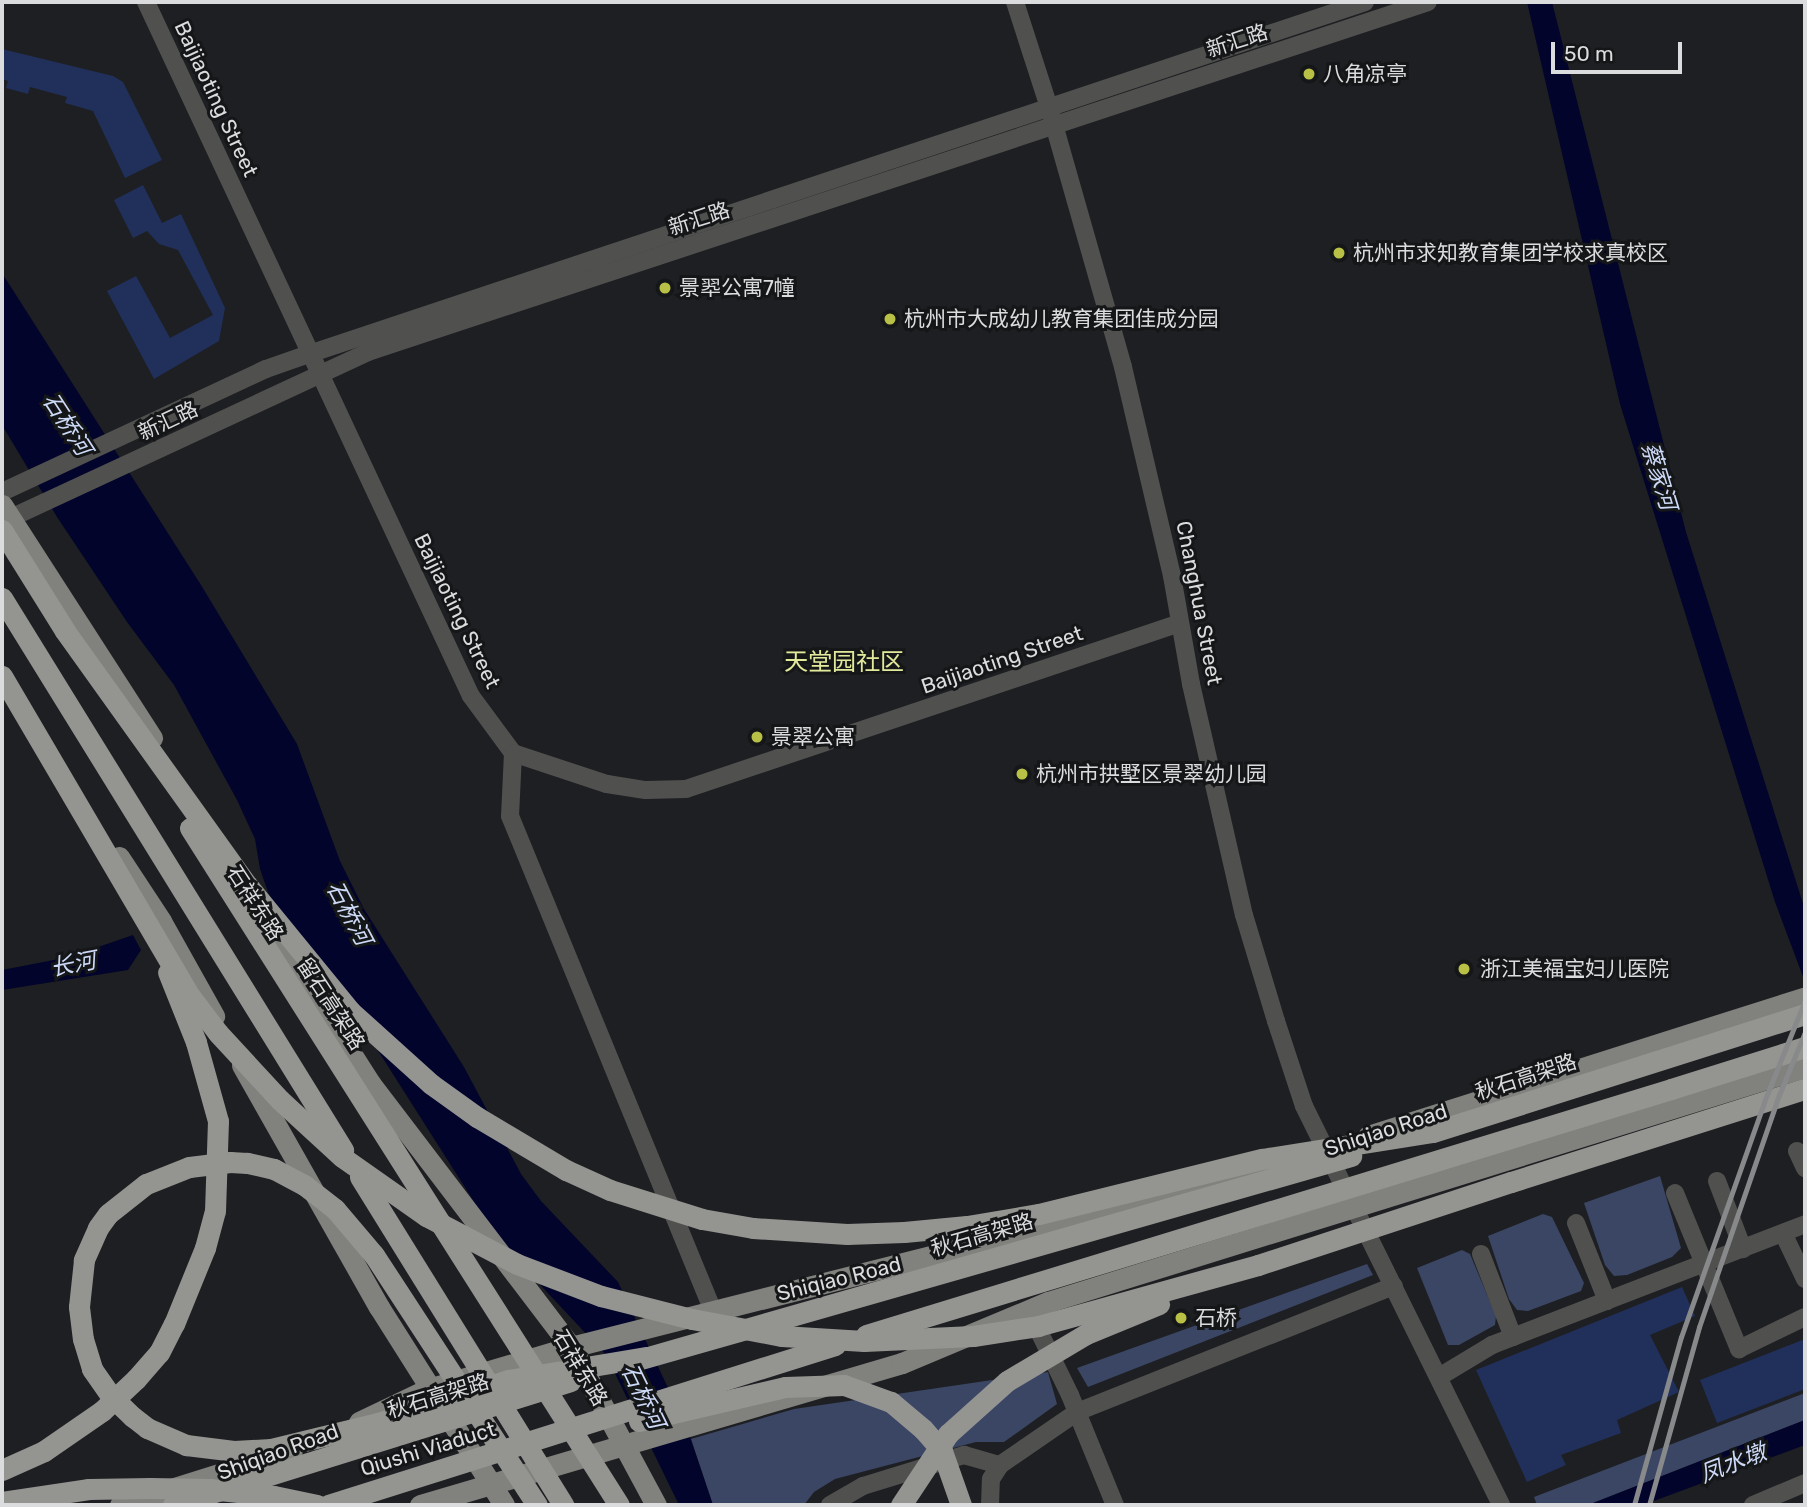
<!DOCTYPE html>
<meta charset="utf-8">
<style>
body{margin:0}
#map{position:relative;width:1807px;height:1507px;overflow:hidden;background:#1e1f22;font-family:Rubik,"Noto Sans SC",sans-serif}
div>[style]{position:absolute}
[style*='--x']{left:calc(var(--x)*1px);top:calc(var(--y)*1px);width:calc(var(--w)*1px);rotate:calc(var(--a)*1deg)}
.green>*{inset:0;background:#3a4664}
.water>*{inset:0;background:#02042b}
.building>*{inset:0;background:#21305b}
.minor>*{height:18px;margin:-9px;padding:0 9px;transform-origin:9px;border-radius:9px;background:#50504f}
.major>*{height:21px;margin:-10.5px;padding:0 10.5px;transform-origin:10.5px;border-radius:10.5px;background:#81817e}
.highway>*{height:21px;margin:-10.5px;padding:0 10.5px;transform-origin:10.5px;border-radius:10.5px;background:#949491}
.rail>*{height:5px;margin:-2.5px;padding:0 2.5px;transform-origin:2.5px;border-radius:2.5px;background:#88898b}
.highway-bridge>*{height:21px;margin:-10.5px;padding:0 10.5px;transform-origin:10.5px;border-radius:10.5px;background:#949491}
.dots>*{width:19px;height:19px;translate:-50% -50%;box-sizing:border-box;border:4px solid #151618;border-radius:50%}
span{translate:-50% -50%;white-space:nowrap;text-align:center;line-height:1.15;-webkit-text-stroke:6px #151618;paint-order:stroke}
.street-label{font-size:21px;color:#dbdcdd}
.poi-label{font-size:21px;color:#dbdcdd}
.left{translate:0 -50%;text-align:left}
.water-label{font-size:23px;color:#ccd9f7;font-style:italic}
.quarter-label{font-size:24px;color:#e2e99b}
.frame{position:absolute;inset:0;border:4px solid #dbdcdd;pointer-events:none}
.scale{position:absolute;left:1551px;top:42px;width:131px;height:32px;box-sizing:border-box;border:4px solid #dbdcdd;border-top:0;padding-left:9px;font-size:21px;line-height:24px;white-space:nowrap;color:#dbdcdd;-webkit-text-stroke:5px #151618;paint-order:stroke}
</style>
<div id="map">
<div class="green">
<div style="clip-path:polygon(1660px 1176px,1681px 1248px,1672px 1257px,1627px 1275px,1614px 1276px,1605px 1265px,1584px 1203px)"></div>
<div style="clip-path:polygon(1543px 1214px,1552px 1217px,1584px 1283px,1581px 1291px,1528px 1311px,1517px 1310px,1509px 1299px,1488px 1236px)"></div>
<div style="clip-path:polygon(1462px 1250px,1470px 1254px,1496px 1316px,1495px 1325px,1459px 1345px,1448px 1345px,1417px 1268px)"></div>
<div style="clip-path:polygon(1367px 1264px,1373px 1275px,1088px 1387px,1077px 1368px)"></div>
<div style="clip-path:polygon(1048px 1372px,1057px 1404px,1004px 1442px,976px 1442px,835px 1479px,814px 1492px,804px 1505px,713px 1505px,691px 1439px,794px 1409px)"></div>
<div style="clip-path:polygon(1805px 1393px,1805px 1420px,1588px 1505px,1537px 1505px,1534px 1497px)"></div>
</div>
<div class="water">
<div style="clip-path:polygon(1527px 2px,1552px 2px,1686px 532px,1805px 910px,1805px 982px,1775px 902px,1620px 404px)"></div>
<div style="clip-path:polygon(2px 273px,201px 585px,297px 744px,340px 861px,364px 909px,464px 1067px,521px 1174px,541px 1201px,618px 1282px,687px 1428px,713px 1505px,679px 1505px,606px 1355px,499px 1241px,316px 953px,284px 917px,269px 895px,260px 869px,255px 839px,237px 800px,174px 685px,127px 622px,57px 517px,2px 425px)"></div>
<div style="clip-path:polygon(133px 935px,141px 950px,128px 970px,2px 990px,2px 970px,69px 957px)"></div>
<div style="clip-path:polygon(1805px 1420px,1805px 1445px,1643px 1505px,1588px 1505px)"></div>
</div>
<div class="building">
<div style="clip-path:polygon(2px 49px,113px 76px,123px 82px,162px 160px,125px 178px,93px 111px,65px 103px,67px 97px,30px 87px,28px 94px,6px 88px,8px 81px,2px 79px)"></div>
<div style="clip-path:polygon(143px 185px,162px 223px,181px 214px,225px 308px,219px 341px,154px 379px,107px 291px,136px 276px,170px 338px,213px 315px,178px 250px,159px 244px,147px 231px,133px 238px,114px 200px)"></div>
<div style="clip-path:polygon(1682px 1287px,1695px 1316px,1650px 1335px,1679px 1392px,1617px 1420px,1621px 1433px,1561px 1455px,1566px 1465px,1527px 1482px,1476px 1370px)"></div>
<div style="clip-path:polygon(1805px 1339px,1805px 1389px,1717px 1423px,1700px 1380px)"></div>
</div>
<div class="minor">
<div style="--x:146;--y:2;--w:766;--a:64.91"></div>
<div style="--x:471;--y:696;--w:71;--a:53.6"></div>
<div style="--x:513;--y:753;--w:99;--a:18.3"></div>
<div style="--x:607;--y:784;--w:39;--a:9"></div>
<div style="--x:646;--y:790;--w:40;--a:-1.4"></div>
<div style="--x:686;--y:789;--w:521;--a:-18.57"></div>
<div style="--x:1015;--y:2;--w:110;--a:72.1"></div>
<div style="--x:1049;--y:107;--w:270;--a:74.1"></div>
<div style="--x:1123;--y:367;--w:215;--a:76.8"></div>
<div style="--x:1172;--y:576;--w:110;--a:80"></div>
<div style="--x:1191;--y:684;--w:237;--a:77.1"></div>
<div style="--x:1244;--y:915;--w:111;--a:73.2"></div>
<div style="--x:1276;--y:1021;--w:89;--a:71.8"></div>
<div style="--x:1304;--y:1106;--w:445;--a:63.7"></div>
<div style="--x:2;--y:492;--w:291;--a:-25"></div>
<div style="--x:266;--y:369;--w:46;--a:-19.2"></div>
<div style="--x:309;--y:354;--w:1113;--a:-18.43"></div>
<div style="--x:2;--y:522;--w:404;--a:-24.9"></div>
<div style="--x:368;--y:352;--w:1116;--a:-18.27"></div>
<div style="--x:513;--y:753;--w:63;--a:92.7"></div>
<div style="--x:510;--y:816;--w:535;--a:67.7"></div>
<div style="--x:1797;--y:1151;--w:19;--a:65"></div>
<div style="--x:1717;--y:1181;--w:73;--a:69.1"></div>
<div style="--x:1675;--y:1193;--w:169;--a:67.7"></div>
<div style="--x:1739;--y:1349;--w:73;--a:-25.9"></div>
<div style="--x:1576;--y:1223;--w:84;--a:68.3"></div>
<div style="--x:1783;--y:1233;--w:51;--a:64.4"></div>
<div style="--x:1481;--y:1254;--w:89;--a:68.9"></div>
<div style="--x:1032;--y:1317;--w:87;--a:64"></div>
<div style="--x:1070;--y:1395;--w:119;--a:67.8"></div>
<div style="--x:1439;--y:1377;--w:62;--a:-31.1"></div>
<div style="--x:1492;--y:1345;--w:336;--a:-21.1"></div>
<div style="--x:830;--y:1505;--w:38;--a:-30"></div>
<div style="--x:863;--y:1486;--w:106;--a:-17.1"></div>
<div style="--x:964;--y:1455;--w:37;--a:16"></div>
<div style="--x:990;--y:1505;--w:26;--a:-88"></div>
<div style="--x:991;--y:1479;--w:17;--a:-57"></div>
<div style="--x:1000;--y:1465;--w:93;--a:-34.5"></div>
<div style="--x:1077;--y:1412;--w:341;--a:-21.7"></div>
<div style="--x:1753;--y:1505;--w:56;--a:-22.9"></div>
</div>
<div class="major">
<div style="--x:2;--y:505;--w:277;--a:57.2"></div>
<div style="--x:119;--y:857;--w:77;--a:56.7"></div>
<div style="--x:161;--y:921;--w:109;--a:60.8"></div>
<div style="--x:268;--y:923;--w:190;--a:57.5"></div>
<div style="--x:370;--y:1083;--w:332;--a:52.7"></div>
<div style="--x:571;--y:1347;--w:179;--a:61.7"></div>
<div style="--x:242;--y:1065;--w:278;--a:60.5"></div>
<div style="--x:379;--y:1307;--w:234;--a:57.7"></div>
<div style="--x:1368;--y:1136;--w:459;--a:-17.6"></div>
<div style="--x:359;--y:1422;--w:76;--a:-25.6"></div>
<div style="--x:428;--y:1389;--w:149;--a:-16.4"></div>
<div style="--x:571;--y:1347;--w:485;--a:-14.2"></div>
<div style="--x:1041;--y:1228;--w:252;--a:-15.2"></div>
<div style="--x:120;--y:1505;--w:180;--a:-17.4"></div>
<div style="--x:420;--y:1505;--w:502;--a:-16.42"></div>
<div style="--x:902;--y:1363;--w:158;--a:-22.7"></div>
<div style="--x:1048;--y:1302;--w:793;--a:-17.25"></div>
</div>
<div class="highway">
<div style="--x:2;--y:530;--w:119;--a:58"></div>
<div style="--x:1671;--y:1089;--w:140;--a:-17.4"></div>
<div style="--x:1433;--y:1132;--w:390;--a:-17.6"></div>
<div style="--x:1511;--y:1182;--w:308;--a:-17.6"></div>
<div style="--x:2;--y:1470;--w:46;--a:-24.3"></div>
<div style="--x:44;--y:1451;--w:70;--a:-34.6"></div>
<div style="--x:102;--y:1411;--w:47;--a:-43.3"></div>
<div style="--x:136;--y:1379;--w:35;--a:-49"></div>
<div style="--x:159;--y:1353;--w:33;--a:-63"></div>
<div style="--x:174;--y:1324;--w:82;--a:-67.8"></div>
<div style="--x:205;--y:1248;--w:38;--a:-75"></div>
<div style="--x:215;--y:1211;--w:90;--a:-88.1"></div>
<div style="--x:218;--y:1121;--w:82;--a:-105.6"></div>
<div style="--x:196;--y:1042;--w:75;--a:-111.8"></div>
</div>
<div class="rail">
<div style="--x:1634;--y:1505;--w:174;--a:-74.4"></div>
<div style="--x:1681;--y:1337;--w:249;--a:-70.5"></div>
<div style="--x:1764;--y:1102;--w:110;--a:-68.1"></div>
<div style="--x:1649;--y:1505;--w:185;--a:-74.3"></div>
<div style="--x:1699;--y:1327;--w:245;--a:-71"></div>
<div style="--x:1779;--y:1095;--w:68;--a:-67.6"></div>
</div>
<div class="highway-bridge">
<div style="--x:2;--y:598;--w:649;--a:58.29"></div>
<div style="--x:65;--y:631;--w:312;--a:54.4"></div>
<div style="--x:247;--y:885;--w:163;--a:50.7"></div>
<div style="--x:350;--y:1011;--w:109;--a:42"></div>
<div style="--x:431;--y:1084;--w:57;--a:35.7"></div>
<div style="--x:477;--y:1117;--w:104;--a:30.8"></div>
<div style="--x:566;--y:1170;--w:48;--a:24.4"></div>
<div style="--x:610;--y:1190;--w:96;--a:17.5"></div>
<div style="--x:702;--y:1219;--w:52;--a:10"></div>
<div style="--x:753;--y:1228;--w:94;--a:3.7"></div>
<div style="--x:847;--y:1234;--w:57;--a:-2"></div>
<div style="--x:904;--y:1232;--w:63;--a:-5.4"></div>
<div style="--x:967;--y:1226;--w:73;--a:-9.5"></div>
<div style="--x:1039;--y:1214;--w:230;--a:-13.9"></div>
<div style="--x:1262;--y:1159;--w:173;--a:-9"></div>
<div style="--x:2;--y:676;--w:371;--a:59.6"></div>
<div style="--x:190;--y:996;--w:46;--a:52.9"></div>
<div style="--x:218;--y:1033;--w:91;--a:47.2"></div>
<div style="--x:280;--y:1100;--w:84;--a:42.6"></div>
<div style="--x:342;--y:1157;--w:103;--a:35.1"></div>
<div style="--x:426;--y:1216;--w:103;--a:27.8"></div>
<div style="--x:517;--y:1264;--w:90;--a:20.9"></div>
<div style="--x:601;--y:1296;--w:94;--a:14.2"></div>
<div style="--x:692;--y:1319;--w:92;--a:10.7"></div>
<div style="--x:782;--y:1336;--w:82;--a:3.5"></div>
<div style="--x:864;--y:1341;--w:109;--a:-2.6"></div>
<div style="--x:973;--y:1336;--w:66;--a:-8.7"></div>
<div style="--x:1038;--y:1326;--w:228;--a:-15.5"></div>
<div style="--x:1258;--y:1265;--w:266;--a:-18.2"></div>
<div style="--x:190;--y:828;--w:801;--a:57.64"></div>
<div style="--x:360;--y:1177;--w:386;--a:58.2"></div>
<div style="--x:866;--y:1335;--w:842;--a:-16.99"></div>
<div style="--x:634;--y:1361;--w:746;--a:-15.96"></div>
<div style="--x:639;--y:1421;--w:150;--a:-13.1"></div>
<div style="--x:785;--y:1387;--w:59;--a:-1.9"></div>
<div style="--x:844;--y:1385;--w:50;--a:19.9"></div>
<div style="--x:891;--y:1402;--w:42;--a:40.2"></div>
<div style="--x:923;--y:1429;--w:29;--a:49"></div>
<div style="--x:942;--y:1451;--w:57;--a:70.6"></div>
<div style="--x:2;--y:1502;--w:88;--a:-8.5"></div>
<div style="--x:89;--y:1489;--w:61;--a:-0.9"></div>
<div style="--x:150;--y:1488;--w:60;--a:1"></div>
<div style="--x:210;--y:1489;--w:64;--a:6.2"></div>
<div style="--x:274;--y:1496;--w:44;--a:11.8"></div>
<div style="--x:173;--y:1505;--w:416;--a:-17.3"></div>
<div style="--x:328;--y:1505;--w:532;--a:-17.51"></div>
<div style="--x:537;--y:1505;--w:298;--a:-123.1"></div>
<div style="--x:374;--y:1255;--w:60;--a:-130.3"></div>
<div style="--x:335;--y:1209;--w:39;--a:-142"></div>
<div style="--x:304;--y:1185;--w:34;--a:-152"></div>
<div style="--x:274;--y:1169;--w:28;--a:-167"></div>
<div style="--x:247;--y:1163;--w:17;--a:-177"></div>
<div style="--x:230;--y:1162;--w:41;--a:173"></div>
<div style="--x:189;--y:1167;--w:46;--a:158.4"></div>
<div style="--x:146;--y:1184;--w:48;--a:141.7"></div>
<div style="--x:108;--y:1214;--w:17;--a:126"></div>
<div style="--x:98;--y:1228;--w:35;--a:114"></div>
<div style="--x:84;--y:1260;--w:47;--a:96.1"></div>
<div style="--x:79;--y:1307;--w:32;--a:83"></div>
<div style="--x:83;--y:1339;--w:31;--a:73"></div>
<div style="--x:92;--y:1369;--w:32;--a:55"></div>
<div style="--x:110;--y:1395;--w:32;--a:44"></div>
<div style="--x:133;--y:1417;--w:18;--a:38"></div>
<div style="--x:147;--y:1428;--w:43;--a:23.6"></div>
<div style="--x:186;--y:1445;--w:48;--a:7.1"></div>
<div style="--x:234;--y:1451;--w:37;--a:-3"></div>
<div style="--x:271;--y:1449;--w:110;--a:-13.7"></div>
<div style="--x:378;--y:1423;--w:137;--a:-18.3"></div>
<div style="--x:508;--y:1380;--w:141;--a:-9.4"></div>
<div style="--x:901;--y:1505;--w:85;--a:-56.5"></div>
<div style="--x:948;--y:1434;--w:79;--a:-41.9"></div>
<div style="--x:1007;--y:1381;--w:92;--a:-30.7"></div>
<div style="--x:1086;--y:1334;--w:79;--a:-22.3"></div>
</div>
<div class="dots">
<div style="left:1309px;top:74px;background:#b9c046"></div>
<div style="left:1339px;top:253px;background:#b9c046"></div>
<div style="left:665px;top:288px;background:#b9c046"></div>
<div style="left:890px;top:319px;background:#b9c046"></div>
<div style="left:757px;top:737px;background:#b9c046"></div>
<div style="left:1022px;top:774px;background:#b9c046"></div>
<div style="left:1464px;top:969px;background:#b9c046"></div>
<div style="left:1181px;top:1318px;background:#b9c046"></div>
</div>
<div class="street-label">
<span style="left:1237px;top:41px;rotate:-18deg">新汇路</span>
<span style="left:216px;top:99px;rotate:65deg">Baijiaoting Street</span>
<span style="left:699px;top:219px;rotate:-18deg">新汇路</span>
<span style="left:168px;top:421px;rotate:-25deg">新汇路</span>
<span style="left:1199px;top:603px;rotate:79deg">Changhua Street</span>
<span style="left:457px;top:611px;rotate:64deg">Baijiaoting Street</span>
<span style="left:1002px;top:660px;rotate:-19deg">Baijiaoting Street</span>
<span style="left:255px;top:903px;rotate:57deg">石祥东路</span>
<span style="left:331px;top:1004px;rotate:57deg">留石高架路</span>
<span style="left:1526px;top:1077px;rotate:-18deg">秋石高架路</span>
<span style="left:1386px;top:1130px;rotate:-18deg">Shiqiao Road</span>
<span style="left:982px;top:1235px;rotate:-16deg">秋石高架路</span>
<span style="left:839px;top:1279px;rotate:-14deg">Shiqiao Road</span>
<span style="left:580px;top:1368px;rotate:59deg">石祥东路</span>
<span style="left:438px;top:1396px;rotate:-17deg">秋石高架路</span>
<span style="left:428px;top:1449px;rotate:-17deg">Qiushi Viaduct</span>
<span style="left:278px;top:1452px;rotate:-20deg">Shiqiao Road</span>
</div>
<div class="poi-label">
<span class="left" style="left:1323px;top:74px">八角凉亭</span>
<span class="left" style="left:1353px;top:253px">杭州市求知教育集团学校求真校区</span>
<span class="left" style="left:679px;top:288px">景翆公寓7幢</span>
<span class="left" style="left:904px;top:319px">杭州市大成幼儿教育集团佳成分园</span>
<span class="left" style="left:771px;top:737px">景翠公寓</span>
<span class="left" style="left:1036px;top:774px">杭州市拱墅区景翠幼儿园</span>
<span class="left" style="left:1480px;top:969px">浙江美福宝妇儿医院</span>
<span class="left" style="left:1195px;top:1318px">石桥</span>
</div>
<div class="water-label">
<span style="left:67px;top:424px;rotate:57deg">石桥河</span>
<span style="left:1659px;top:476px;rotate:73deg">蔡家河</span>
<span style="left:349px;top:913px;rotate:62deg">石桥河</span>
<span style="left:73px;top:964px;rotate:-11deg">长河</span>
<span style="left:643px;top:1396px;rotate:64deg">石桥河</span>
<span style="left:1733px;top:1463px;rotate:-21deg">凤水墩</span>
</div>
<div class="quarter-label">
<span style="left:844px;top:663px">天堂园社区</span>
</div>
<div class="frame"></div>
<div class="scale">50 m</div>
</div>
